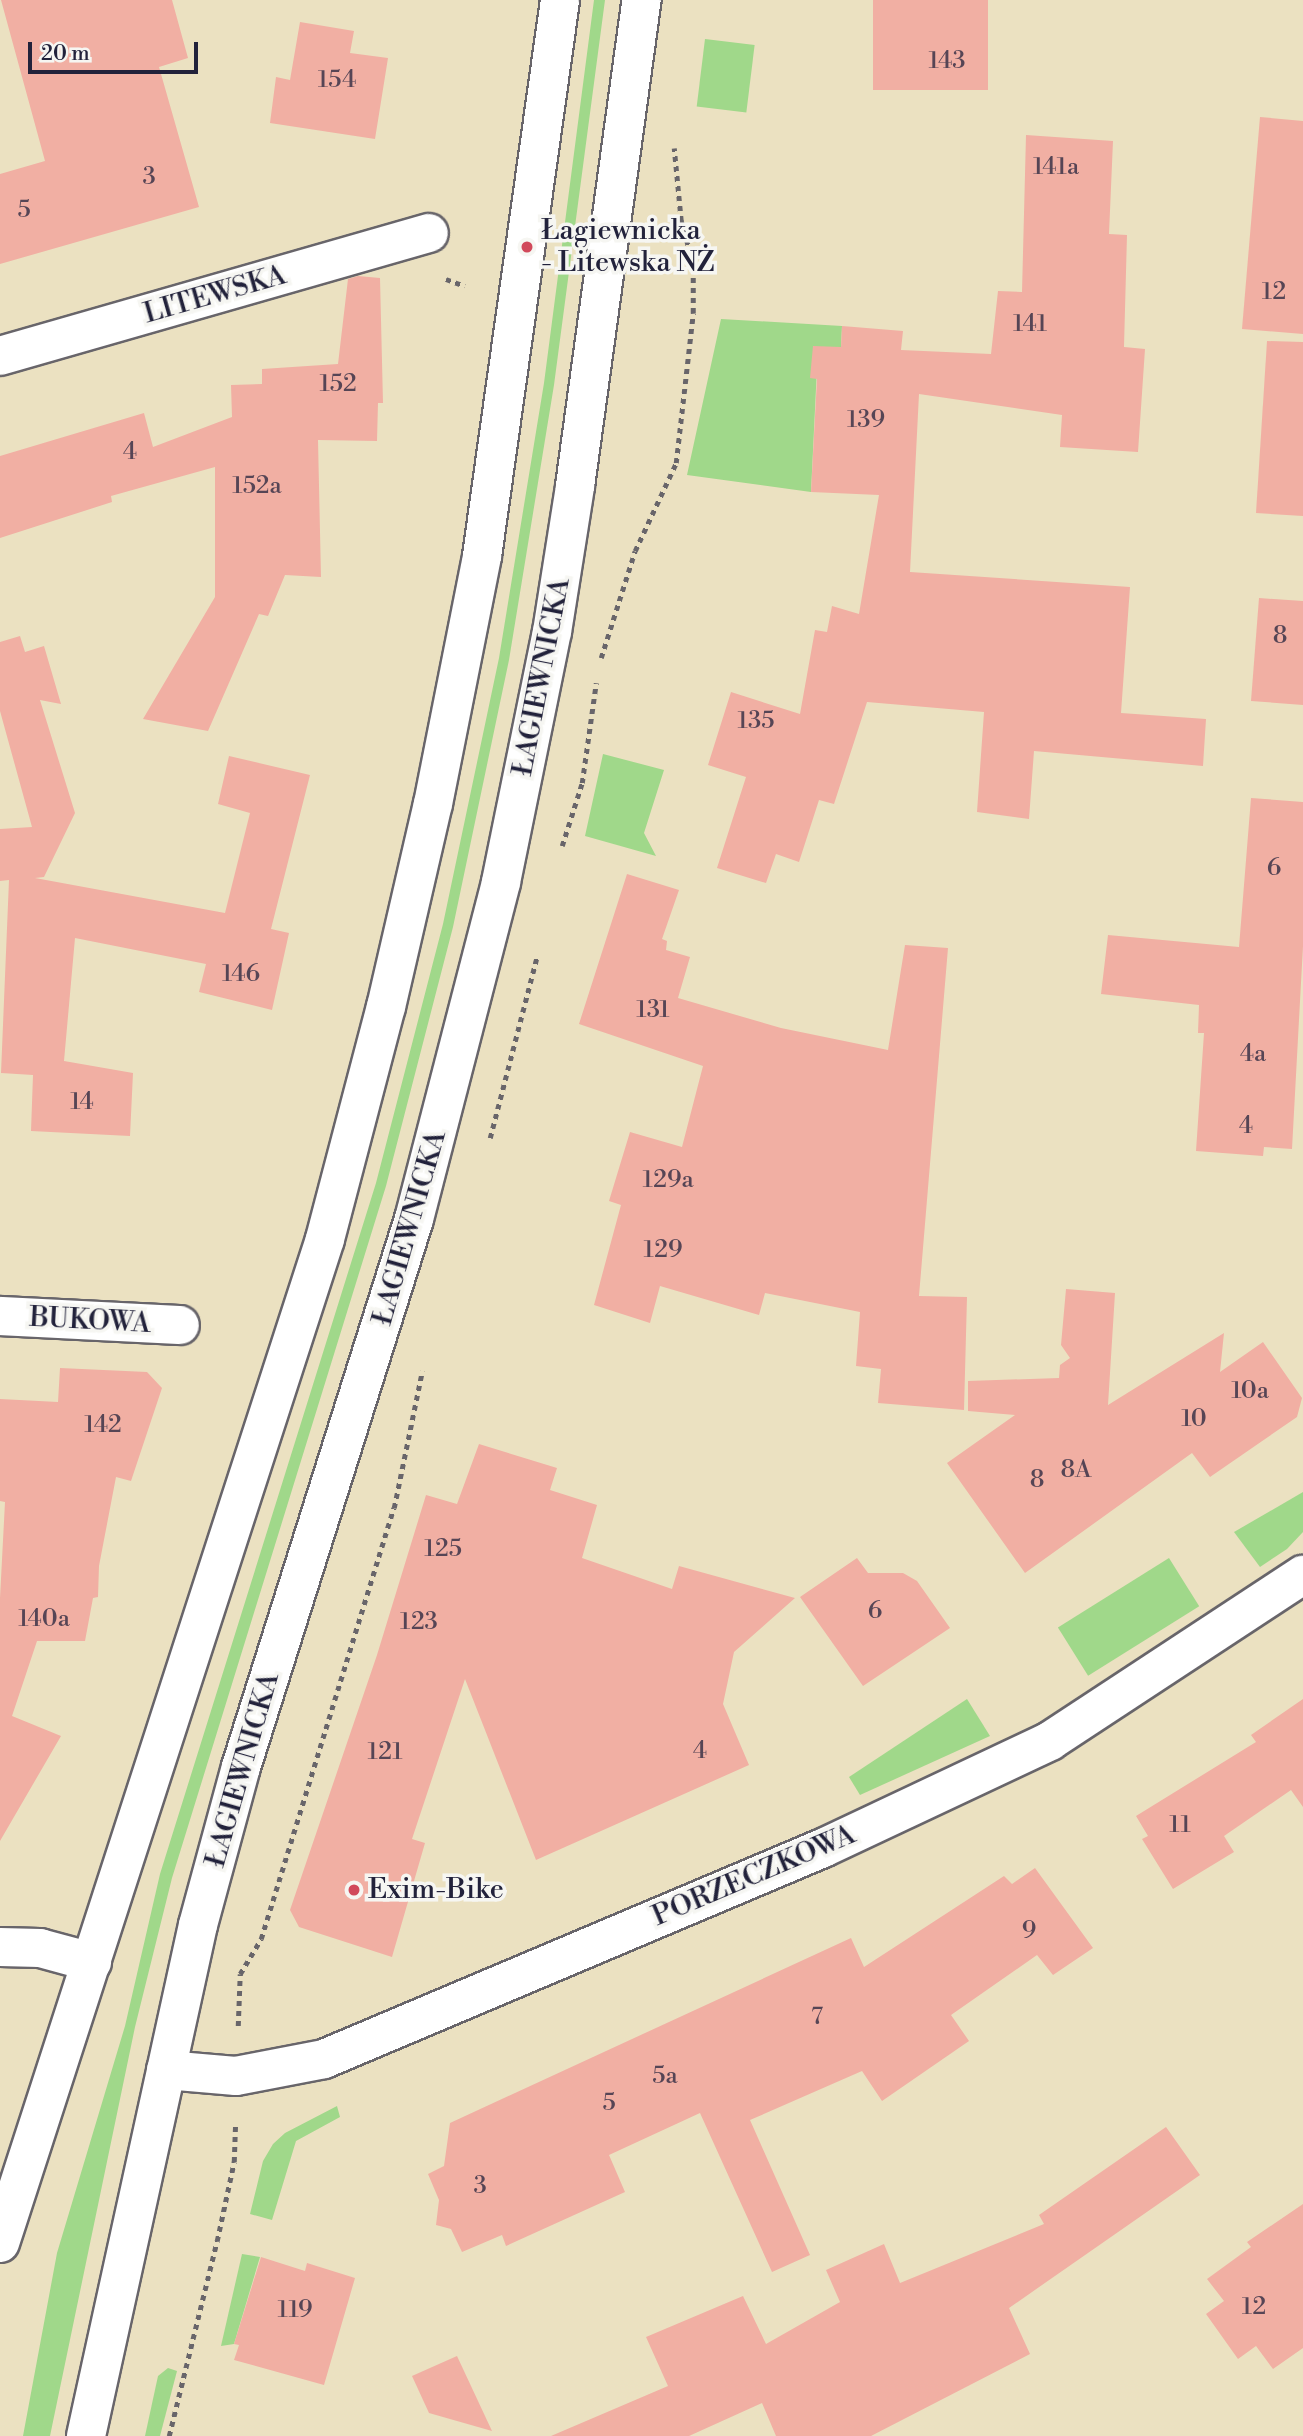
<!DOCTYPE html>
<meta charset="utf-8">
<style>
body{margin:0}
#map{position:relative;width:1303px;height:2436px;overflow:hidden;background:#ebe1c1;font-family:"Libre Bodoni",serif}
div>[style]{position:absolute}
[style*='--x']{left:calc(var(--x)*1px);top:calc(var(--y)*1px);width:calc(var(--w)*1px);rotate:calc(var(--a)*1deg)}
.green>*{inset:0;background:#a0d88a;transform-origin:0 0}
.building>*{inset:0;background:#f1afa3;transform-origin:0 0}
.path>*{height:4.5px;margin-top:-2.25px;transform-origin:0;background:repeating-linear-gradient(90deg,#68656a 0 5px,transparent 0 10px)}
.roads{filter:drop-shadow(2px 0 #68656a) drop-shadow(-2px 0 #68656a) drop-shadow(0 2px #68656a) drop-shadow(0 -2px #68656a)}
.minor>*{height:38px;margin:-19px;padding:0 19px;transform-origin:19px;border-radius:19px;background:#fff}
.major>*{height:38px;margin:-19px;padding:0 19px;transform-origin:19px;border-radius:19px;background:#fff}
.dots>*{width:19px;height:19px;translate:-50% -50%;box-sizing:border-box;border:4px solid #f6f6f2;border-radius:50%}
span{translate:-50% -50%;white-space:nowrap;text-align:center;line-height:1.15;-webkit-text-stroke:7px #f6f6f2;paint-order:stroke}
.number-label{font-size:24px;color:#564555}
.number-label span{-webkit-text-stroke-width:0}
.poi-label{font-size:28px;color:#22223b}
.left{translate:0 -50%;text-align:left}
.street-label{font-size:28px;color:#22223b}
.scale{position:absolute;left:28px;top:42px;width:170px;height:32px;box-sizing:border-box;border:4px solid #22223b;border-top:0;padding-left:9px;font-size:21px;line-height:24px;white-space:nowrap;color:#22223b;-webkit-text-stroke:5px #f6f6f2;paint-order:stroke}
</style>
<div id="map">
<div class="green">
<div style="clip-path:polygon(594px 0,605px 0,554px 385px,509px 660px,453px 927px,386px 1186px,172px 1878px,135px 2027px,50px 2436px,23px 2436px,57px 2253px,125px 2026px,160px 1874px,376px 1183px,443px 924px,499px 658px,544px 383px)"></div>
<div style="left:705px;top:39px;width:50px;height:68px;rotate:7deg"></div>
<div style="clip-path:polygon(721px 319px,842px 326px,841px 347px,818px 347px,811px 492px,687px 475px)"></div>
<div style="clip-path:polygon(603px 754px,664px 770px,644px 833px,656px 856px,585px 836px)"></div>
<div style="clip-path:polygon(1303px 1492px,1303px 1532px,1287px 1549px,1260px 1567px,1234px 1532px)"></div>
<div style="left:1169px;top:1558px;width:57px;height:131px;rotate:58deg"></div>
<div style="clip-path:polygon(967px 1699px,990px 1736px,860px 1795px,849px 1777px)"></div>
<div style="clip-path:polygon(337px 2106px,340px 2117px,296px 2141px,272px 2220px,250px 2214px,263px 2161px,273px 2144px,285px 2133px)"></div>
<div style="clip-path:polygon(242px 2254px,260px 2257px,234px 2344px,221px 2346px)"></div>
<div style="clip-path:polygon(168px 2368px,177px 2371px,160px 2436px,145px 2436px,158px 2376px)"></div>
</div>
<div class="building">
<div style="clip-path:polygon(1px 0,172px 0,188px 58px,159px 67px,199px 207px,0 264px,0 174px,45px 161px)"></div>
<div style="left:873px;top:0;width:115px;height:90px"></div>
<div style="clip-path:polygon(300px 22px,354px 31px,350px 53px,388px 58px,375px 139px,270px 123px,276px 77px,290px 80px)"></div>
<div style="clip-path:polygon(1260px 117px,1303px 121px,1303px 334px,1242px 329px)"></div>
<div style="clip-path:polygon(1026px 135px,1113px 141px,1109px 234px,1127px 235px,1124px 347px,1145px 349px,1138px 452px,1060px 447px,1062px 415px,919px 394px,910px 572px,1130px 587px,1121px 713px,1206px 719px,1203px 766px,1034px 751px,1029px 819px,977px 812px,984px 712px,867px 702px,834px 804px,819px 800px,799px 862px,776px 854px,766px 883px,717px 868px,746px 777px,708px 765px,731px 692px,800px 714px,815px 630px,827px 632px,832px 606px,859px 614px,879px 495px,811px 492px,817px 379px,810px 378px,813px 346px,841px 347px,842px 326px,903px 331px,901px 350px,991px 354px,998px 291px,1022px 292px)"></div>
<div style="clip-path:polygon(358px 276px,380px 278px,383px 403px,378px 403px,377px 441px,318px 440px,321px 577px,285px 575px,268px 616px,259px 614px,208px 731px,143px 719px,215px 597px,215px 467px,111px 496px,112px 502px,0 538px,0 456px,144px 413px,153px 447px,232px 417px,231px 385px,262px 384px,262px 369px,338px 364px,348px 279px)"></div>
<div style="clip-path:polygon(1267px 341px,1303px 342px,1303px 516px,1256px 513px)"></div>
<div style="clip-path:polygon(1259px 598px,1303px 601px,1303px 705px,1251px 701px)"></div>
<div style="clip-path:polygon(20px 636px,25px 652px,44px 646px,61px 704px,40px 700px,75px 813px,44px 877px,35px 878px,225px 913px,250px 813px,218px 804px,229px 756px,310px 775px,271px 929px,289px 933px,272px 1010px,199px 992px,206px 964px,75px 938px,64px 1061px,133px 1073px,130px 1136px,31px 1131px,33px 1075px,1px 1073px,9px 880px,0 881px,0 829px,32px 827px,0 711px,0 642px)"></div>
<div style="clip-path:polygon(1251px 798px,1303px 802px,1303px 946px,1292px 1149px,1264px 1147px,1263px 1156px,1196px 1151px,1204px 1033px,1198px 1033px,1199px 1005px,1101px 994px,1108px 935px,1239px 947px)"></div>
<div style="clip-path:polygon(627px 874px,679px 890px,662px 939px,667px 941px,666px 950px,690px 957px,678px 998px,781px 1028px,888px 1050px,905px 945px,948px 948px,919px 1296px,967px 1297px,964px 1410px,878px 1403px,881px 1369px,856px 1366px,860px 1312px,765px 1293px,759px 1315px,660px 1286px,650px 1323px,594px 1305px,621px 1205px,609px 1201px,630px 1132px,682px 1147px,703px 1066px,579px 1024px)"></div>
<div style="clip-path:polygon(1066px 1289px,1115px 1293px,1108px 1405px,1224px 1333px,1220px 1372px,1263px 1342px,1302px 1398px,1297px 1417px,1210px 1477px,1192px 1453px,1025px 1573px,947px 1463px,1015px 1415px,968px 1411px,968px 1381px,1059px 1378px,1060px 1365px,1070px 1358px,1061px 1345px)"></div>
<div style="clip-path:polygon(60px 1368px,147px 1372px,162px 1388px,131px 1481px,116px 1477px,99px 1566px,98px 1597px,93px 1598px,85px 1641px,37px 1641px,12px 1716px,61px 1736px,0 1841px,0 1598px,5px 1502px,0 1501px,0 1399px,58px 1402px)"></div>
<div style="clip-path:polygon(479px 1444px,557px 1468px,550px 1490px,597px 1505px,582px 1558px,672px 1589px,679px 1566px,795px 1598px,734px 1652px,723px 1704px,749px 1765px,536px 1860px,465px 1679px,412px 1839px,425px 1843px,392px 1957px,299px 1927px,290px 1910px,377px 1655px,426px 1495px,457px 1504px)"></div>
<div style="clip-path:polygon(857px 1558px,868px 1573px,903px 1573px,917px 1581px,950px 1628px,863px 1686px,800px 1597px)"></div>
<div style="clip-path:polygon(1303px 1699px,1303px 1807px,1291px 1790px,1224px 1836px,1234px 1852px,1173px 1889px,1142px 1839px,1148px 1836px,1136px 1816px,1256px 1742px,1251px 1735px)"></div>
<div style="clip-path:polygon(1035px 1868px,1093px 1948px,1053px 1975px,1037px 1955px,951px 2015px,969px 2041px,882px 2101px,862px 2071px,750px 2120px,810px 2255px,772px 2272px,700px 2113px,609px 2155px,625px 2192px,506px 2246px,502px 2235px,462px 2252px,451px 2229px,436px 2225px,439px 2200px,428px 2174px,444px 2166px,450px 2123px,851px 1938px,864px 1967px,1004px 1876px,1012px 1884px)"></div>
<div style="clip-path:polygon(1166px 2127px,1200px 2175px,1009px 2308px,1030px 2354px,871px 2436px,776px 2436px,762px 2403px,689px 2436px,551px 2436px,668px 2386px,646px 2337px,743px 2296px,766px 2344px,840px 2302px,826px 2270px,884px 2244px,900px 2283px,1044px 2224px,1039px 2215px)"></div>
<div style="clip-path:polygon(1303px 2204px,1303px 2348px,1273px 2369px,1256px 2346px,1238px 2359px,1206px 2314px,1224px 2301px,1207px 2279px,1251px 2247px,1247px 2242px)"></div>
<div style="clip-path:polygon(261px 2257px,305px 2271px,307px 2263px,355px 2278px,324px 2385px,234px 2360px,239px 2345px,234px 2344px)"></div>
<div style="clip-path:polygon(457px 2356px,492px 2431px,429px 2413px,412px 2376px)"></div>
</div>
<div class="path">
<div style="--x:446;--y:279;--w:20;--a:20"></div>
<div style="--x:601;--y:658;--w:112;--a:-72.4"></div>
<div style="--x:635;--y:551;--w:97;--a:-65"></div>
<div style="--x:676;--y:463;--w:151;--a:-83.5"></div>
<div style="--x:693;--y:313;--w:49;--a:-90"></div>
<div style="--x:693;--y:264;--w:45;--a:-105.6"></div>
<div style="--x:681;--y:221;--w:73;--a:-95.5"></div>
<div style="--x:562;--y:846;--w:66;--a:-72.4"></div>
<div style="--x:582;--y:783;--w:101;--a:-82"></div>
<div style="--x:490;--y:1138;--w:188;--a:-75.5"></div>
<div style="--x:238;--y:2026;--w:52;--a:-87.8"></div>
<div style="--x:240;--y:1974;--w:41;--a:-59"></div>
<div style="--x:261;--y:1939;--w:451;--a:-72.9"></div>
<div style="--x:394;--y:1508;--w:140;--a:-78.4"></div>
<div style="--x:169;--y:2436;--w:201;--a:-76.2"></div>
<div style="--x:217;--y:2241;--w:81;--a:-77.9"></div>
<div style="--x:234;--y:2162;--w:36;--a:-88"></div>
</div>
<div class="roads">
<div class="minor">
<div style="--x:0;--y:356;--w:446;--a:-16"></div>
<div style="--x:0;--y:1316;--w:180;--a:2.9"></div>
<div style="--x:0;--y:1947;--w:40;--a:1.4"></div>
<div style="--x:40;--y:1948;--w:54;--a:15.1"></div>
<div style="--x:166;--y:2070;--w:70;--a:4.9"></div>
<div style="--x:236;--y:2076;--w:90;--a:-10.9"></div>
<div style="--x:324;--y:2059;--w:542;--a:-22.92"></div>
<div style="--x:823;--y:1848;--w:251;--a:-25.2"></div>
<div style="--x:1050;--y:1741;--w:303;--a:-33.3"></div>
</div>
<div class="major">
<div style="--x:0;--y:2243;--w:1055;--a:-72.06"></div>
<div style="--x:325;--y:1239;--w:240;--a:-75.3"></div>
<div style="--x:386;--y:1007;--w:208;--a:-77"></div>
<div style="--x:433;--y:804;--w:253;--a:-78.8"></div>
<div style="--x:482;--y:556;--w:561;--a:-82.01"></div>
<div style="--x:86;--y:2436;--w:523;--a:-77.64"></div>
<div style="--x:198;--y:1925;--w:164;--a:-74.8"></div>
<div style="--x:241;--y:1767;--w:575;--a:-72.48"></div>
<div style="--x:414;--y:1219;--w:348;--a:-75.5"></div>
<div style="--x:501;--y:882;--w:255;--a:-78.5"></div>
<div style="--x:552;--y:632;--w:148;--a:-81"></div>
<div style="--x:575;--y:486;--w:491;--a:-82.2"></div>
</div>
</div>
<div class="dots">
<div style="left:527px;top:247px;background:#d1495b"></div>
<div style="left:354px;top:1890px;background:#d1495b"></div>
</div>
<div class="number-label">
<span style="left:947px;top:62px">143</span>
<span style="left:337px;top:81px">154</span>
<span style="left:1056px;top:168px">141a</span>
<span style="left:149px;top:178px">3</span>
<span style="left:24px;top:211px">5</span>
<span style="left:1274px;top:293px">12</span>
<span style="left:1030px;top:325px">141</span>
<span style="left:338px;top:385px">152</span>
<span style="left:866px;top:421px">139</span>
<span style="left:130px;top:453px">4</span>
<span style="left:257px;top:487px">152a</span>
<span style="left:1280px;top:637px">8</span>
<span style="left:756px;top:722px">135</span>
<span style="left:1274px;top:869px">6</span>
<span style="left:241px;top:975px">146</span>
<span style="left:653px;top:1011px">131</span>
<span style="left:1253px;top:1055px">4a</span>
<span style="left:82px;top:1103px">14</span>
<span style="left:1246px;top:1127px">4</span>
<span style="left:668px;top:1181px">129a</span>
<span style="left:663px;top:1251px">129</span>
<span style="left:1250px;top:1392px">10a</span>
<span style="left:1194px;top:1420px">10</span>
<span style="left:103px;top:1426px">142</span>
<span style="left:1076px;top:1471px">8A</span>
<span style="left:1037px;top:1481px">8</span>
<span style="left:443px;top:1550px">125</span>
<span style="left:875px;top:1612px">6</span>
<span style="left:44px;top:1620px">140a</span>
<span style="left:419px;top:1623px">123</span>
<span style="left:700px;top:1752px">4</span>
<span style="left:385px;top:1753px">121</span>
<span style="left:1180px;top:1826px">11</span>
<span style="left:1029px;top:1932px">9</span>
<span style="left:817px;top:2018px">7</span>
<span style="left:665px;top:2077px">5a</span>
<span style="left:609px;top:2104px">5</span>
<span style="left:480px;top:2187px">3</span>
<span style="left:1254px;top:2308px">12</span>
<span style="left:295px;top:2311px">119</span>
</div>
<div class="poi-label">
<span class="left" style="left:541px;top:247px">Łagiewnicka<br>- Litewska NŻ</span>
<span class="left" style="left:368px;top:1890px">Exim-Bike</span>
</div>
<div class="street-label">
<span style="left:215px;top:295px;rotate:-16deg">LITEWSKA</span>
<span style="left:542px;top:677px;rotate:-79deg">ŁAGIEWNICKA</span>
<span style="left:410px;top:1228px;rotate:-74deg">ŁAGIEWNICKA</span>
<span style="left:90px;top:1321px;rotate:3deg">BUKOWA</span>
<span style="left:243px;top:1770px;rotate:-74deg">ŁAGIEWNICKA</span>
<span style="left:754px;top:1876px;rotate:-23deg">PORZECZKOWA</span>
</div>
<div class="scale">20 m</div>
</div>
